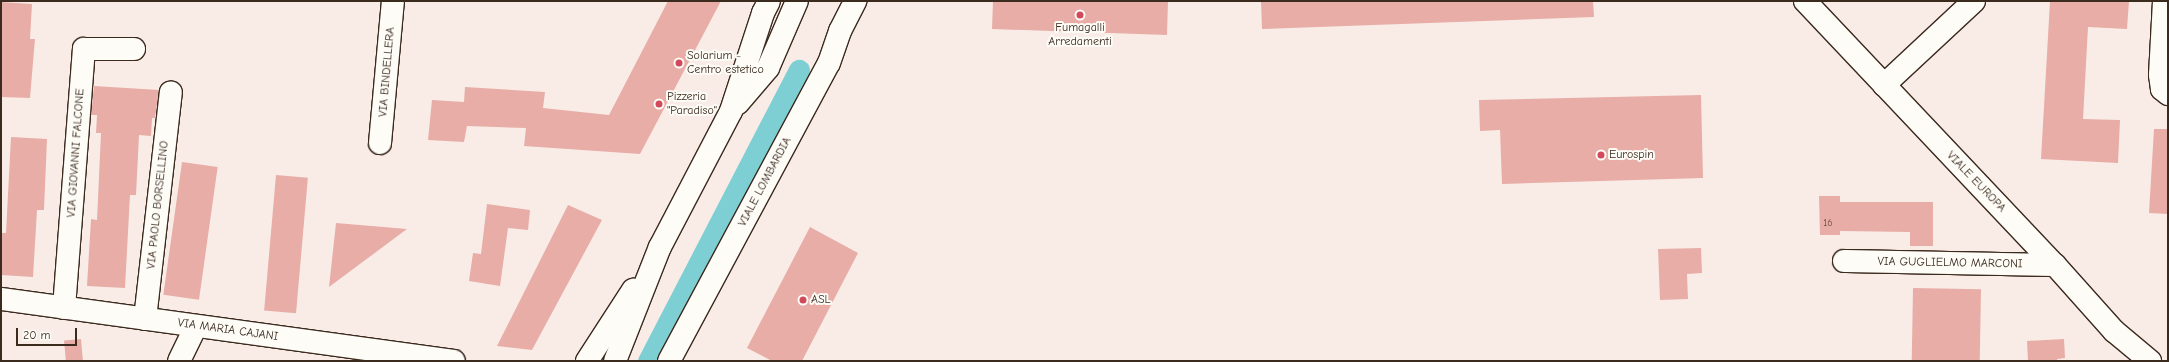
<!DOCTYPE html>
<style>
body{margin:0}
#map{position:relative;width:2169px;height:362px;overflow:hidden;background:#f9ece7;font-family:"Comic Neue",sans-serif}
div>[style]{position:absolute}
[style*='--x']{left:calc(var(--x)*1px);top:calc(var(--y)*1px);width:calc(var(--w)*1px);rotate:calc(var(--a)*1deg)}
.canal>*{height:21px;margin:-10.5px;padding:0 10.5px;transform-origin:10.5px;border-radius:10.5px;background:#7ecfd4}
.building>*{inset:0;background:#e8ada7;transform-origin:0 0}
.roads{filter:drop-shadow(1px 0 #3b2a1e) drop-shadow(-1px 0 #3b2a1e) drop-shadow(0 1px #3b2a1e) drop-shadow(0 -1px #3b2a1e)}
.street>*{height:22px;margin:-11px;padding:0 11px;transform-origin:11px;border-radius:11px;background:#fdfcf7}
.secondary>*{height:22px;margin:-11px;padding:0 11px;transform-origin:11px;border-radius:11px;background:#fdfcf7}
.dots>*{width:11px;height:11px;translate:-50% -50%;box-sizing:border-box;border:2px solid #fdfcf7;border-radius:50%}
span{translate:-50% -50%;white-space:nowrap;text-align:center;line-height:1.15;-webkit-text-stroke:4px #fdfcf7;paint-order:stroke}
.number-label{font-size:10px;color:#664b40}
.number-label span{-webkit-text-stroke-width:0}
.poi-label{font-size:12px;color:#3b2a1e}
.left{translate:0 -50%;text-align:left}
.street-label{font-size:12px;color:#3b2a1e}
.frame{position:absolute;inset:0;border:2px solid #3b2a1e;pointer-events:none}
.scale{position:absolute;left:16px;top:328px;width:61px;height:18px;box-sizing:border-box;border:2px solid #3b2a1e;border-top:0;padding-left:5px;font-size:12px;line-height:14px;white-space:nowrap;color:#3b2a1e;-webkit-text-stroke:3px #fdfcf7;paint-order:stroke}
</style>
<div id="map">
<div class="canal">
<div style="--x:648;--y:361;--w:328;--a:-62.6"></div>
</div>
<div class="building">
<div style="clip-path:polygon(668px 1px,721px 1px,640px 154px,524px 146px,526px 128px,467px 126px,464px 142px,428px 140px,432px 100px,464px 102px,465px 87px,545px 92px,543px 108px,609px 115px)"></div>
<div style="clip-path:polygon(993px 1px,1168px 1px,1167px 35px,992px 29px)"></div>
<div style="clip-path:polygon(1261px 1px,1593px 1px,1594px 17px,1262px 29px)"></div>
<div style="clip-path:polygon(2050px 1px,2129px 1px,2127px 29px,2088px 27px,2083px 119px,2120px 120px,2118px 163px,2041px 159px)"></div>
<div style="clip-path:polygon(1px 2px,32px 4px,30px 39px,35px 39px,30px 98px,1px 97px)"></div>
<div style="clip-path:polygon(94px 86px,159px 90px,155px 118px,152px 118px,151px 136px,139px 135px,136px 195px,130px 195px,125px 288px,87px 286px,91px 219px,97px 220px,101px 133px,96px 133px,97px 115px,91px 115px)"></div>
<div style="clip-path:polygon(1701px 95px,1703px 178px,1502px 184px,1500px 130px,1480px 131px,1479px 100px)"></div>
<div style="clip-path:polygon(2154px 129px,2168px 129px,2168px 214px,2149px 213px)"></div>
<div style="clip-path:polygon(11px 137px,47px 139px,44px 210px,37px 210px,33px 277px,1px 275px,1px 233px,6px 233px)"></div>
<div style="left:182px;top:162px;width:36px;height:134px;rotate:8deg"></div>
<div style="left:276px;top:175px;width:32px;height:136px;rotate:5deg"></div>
<div style="clip-path:polygon(1819px 196px,1840px 196px,1840px 202px,1933px 202px,1933px 246px,1910px 246px,1910px 232px,1840px 231px,1840px 235px,1820px 235px)"></div>
<div style="clip-path:polygon(487px 204px,530px 210px,528px 230px,508px 228px,500px 286px,469px 281px,473px 253px,481px 254px)"></div>
<div style="clip-path:polygon(568px 205px,602px 220px,532px 350px,497px 346px)"></div>
<div style="clip-path:polygon(336px 223px,407px 229px,329px 287px)"></div>
<div style="clip-path:polygon(810px 227px,858px 253px,802px 361px,772px 361px,747px 348px)"></div>
<div style="clip-path:polygon(1701px 248px,1702px 273px,1687px 274px,1688px 299px,1660px 300px,1658px 249px)"></div>
<div style="left:1913px;top:288px;width:68px;height:73px;rotate:1deg"></div>
<div style="left:81px;top:339px;width:22px;height:17px;rotate:85deg"></div>
<div style="clip-path:polygon(2064px 339px,2065px 358px,2057px 359px,2057px 361px,2028px 361px,2027px 341px)"></div>
</div>
<div class="roads">
<div class="street">
<div style="--x:1805;--y:1;--w:364;--a:46.6"></div>
<div style="--x:2055;--y:265;--w:89;--a:48.2"></div>
<div style="--x:2114;--y:331;--w:47;--a:39.8"></div>
<div style="--x:2164;--y:1;--w:74;--a:93.1"></div>
<div style="--x:2160;--y:75;--w:14;--a:82"></div>
<div style="--x:2162;--y:89;--w:8;--a:40"></div>
<div style="--x:1884;--y:85;--w:123;--a:-43"></div>
<div style="--x:380;--y:143;--w:143;--a:-84.8"></div>
<div style="--x:1844;--y:261;--w:211;--a:1.1"></div>
<div style="--x:1;--y:299;--w:457;--a:7.8"></div>
<div style="--x:64;--y:308;--w:260;--a:-85.6"></div>
<div style="--x:84;--y:49;--w:50;--a:0"></div>
<div style="--x:145;--y:319;--w:228;--a:-83.5"></div>
<div style="--x:179;--y:361;--w:39;--a:-64"></div>
<div style="--x:669;--y:361;--w:338;--a:-61.8"></div>
<div style="--x:829;--y:63;--w:34;--a:-71"></div>
<div style="--x:840;--y:31;--w:34;--a:-63"></div>
</div>
<div class="secondary">
<div style="--x:738;--y:103;--w:46;--a:-49.4"></div>
<div style="--x:768;--y:68;--w:73;--a:-66.6"></div>
<div style="--x:587;--y:361;--w:85;--a:-57.1"></div>
<div style="--x:615;--y:361;--w:123;--a:-68.5"></div>
<div style="--x:660;--y:247;--w:153;--a:-62.4"></div>
<div style="--x:731;--y:111;--w:103;--a:-71.9"></div>
<div style="--x:763;--y:13;--w:13;--a:-63"></div>
</div>
</div>
<div class="dots">
<div style="left:1080px;top:15px;background:#d1495b"></div>
<div style="left:679px;top:63px;background:#d1495b"></div>
<div style="left:659px;top:104px;background:#d1495b"></div>
<div style="left:1601px;top:155px;background:#d1495b"></div>
<div style="left:803px;top:300px;background:#d1495b"></div>
</div>
<div class="number-label">
<span style="left:1828px;top:224px">16</span>
</div>
<div class="poi-label">
<span style="left:1080px;top:35px">Fumagalli<br>Arredamenti</span>
<span class="left" style="left:687px;top:63px">Solarium -<br>Centro estetico</span>
<span class="left" style="left:667px;top:104px">Pizzeria<br>"Paradiso"</span>
<span class="left" style="left:1609px;top:155px">Eurospin</span>
<span class="left" style="left:811px;top:300px">ASL</span>
</div>
<div class="street-label">
<span style="left:387px;top:72px;rotate:-85deg">VIA BINDELLERA</span>
<span style="left:76px;top:153px;rotate:-86deg">VIA GIOVANNI FALCONE</span>
<span style="left:765px;top:182px;rotate:-62deg">VIALE LOMBARDIA</span>
<span style="left:1976px;top:182px;rotate:46deg">VIALE EUROPA</span>
<span style="left:158px;top:205px;rotate:-84deg">VIA PAOLO BORSELLINO</span>
<span style="left:1950px;top:263px;rotate:1deg">VIA GUGLIELMO MARCONI</span>
<span style="left:228px;top:330px;rotate:8deg">VIA MARIA CAJANI</span>
</div>
<div class="frame"></div>
<div class="scale">20 m</div>
</div>
